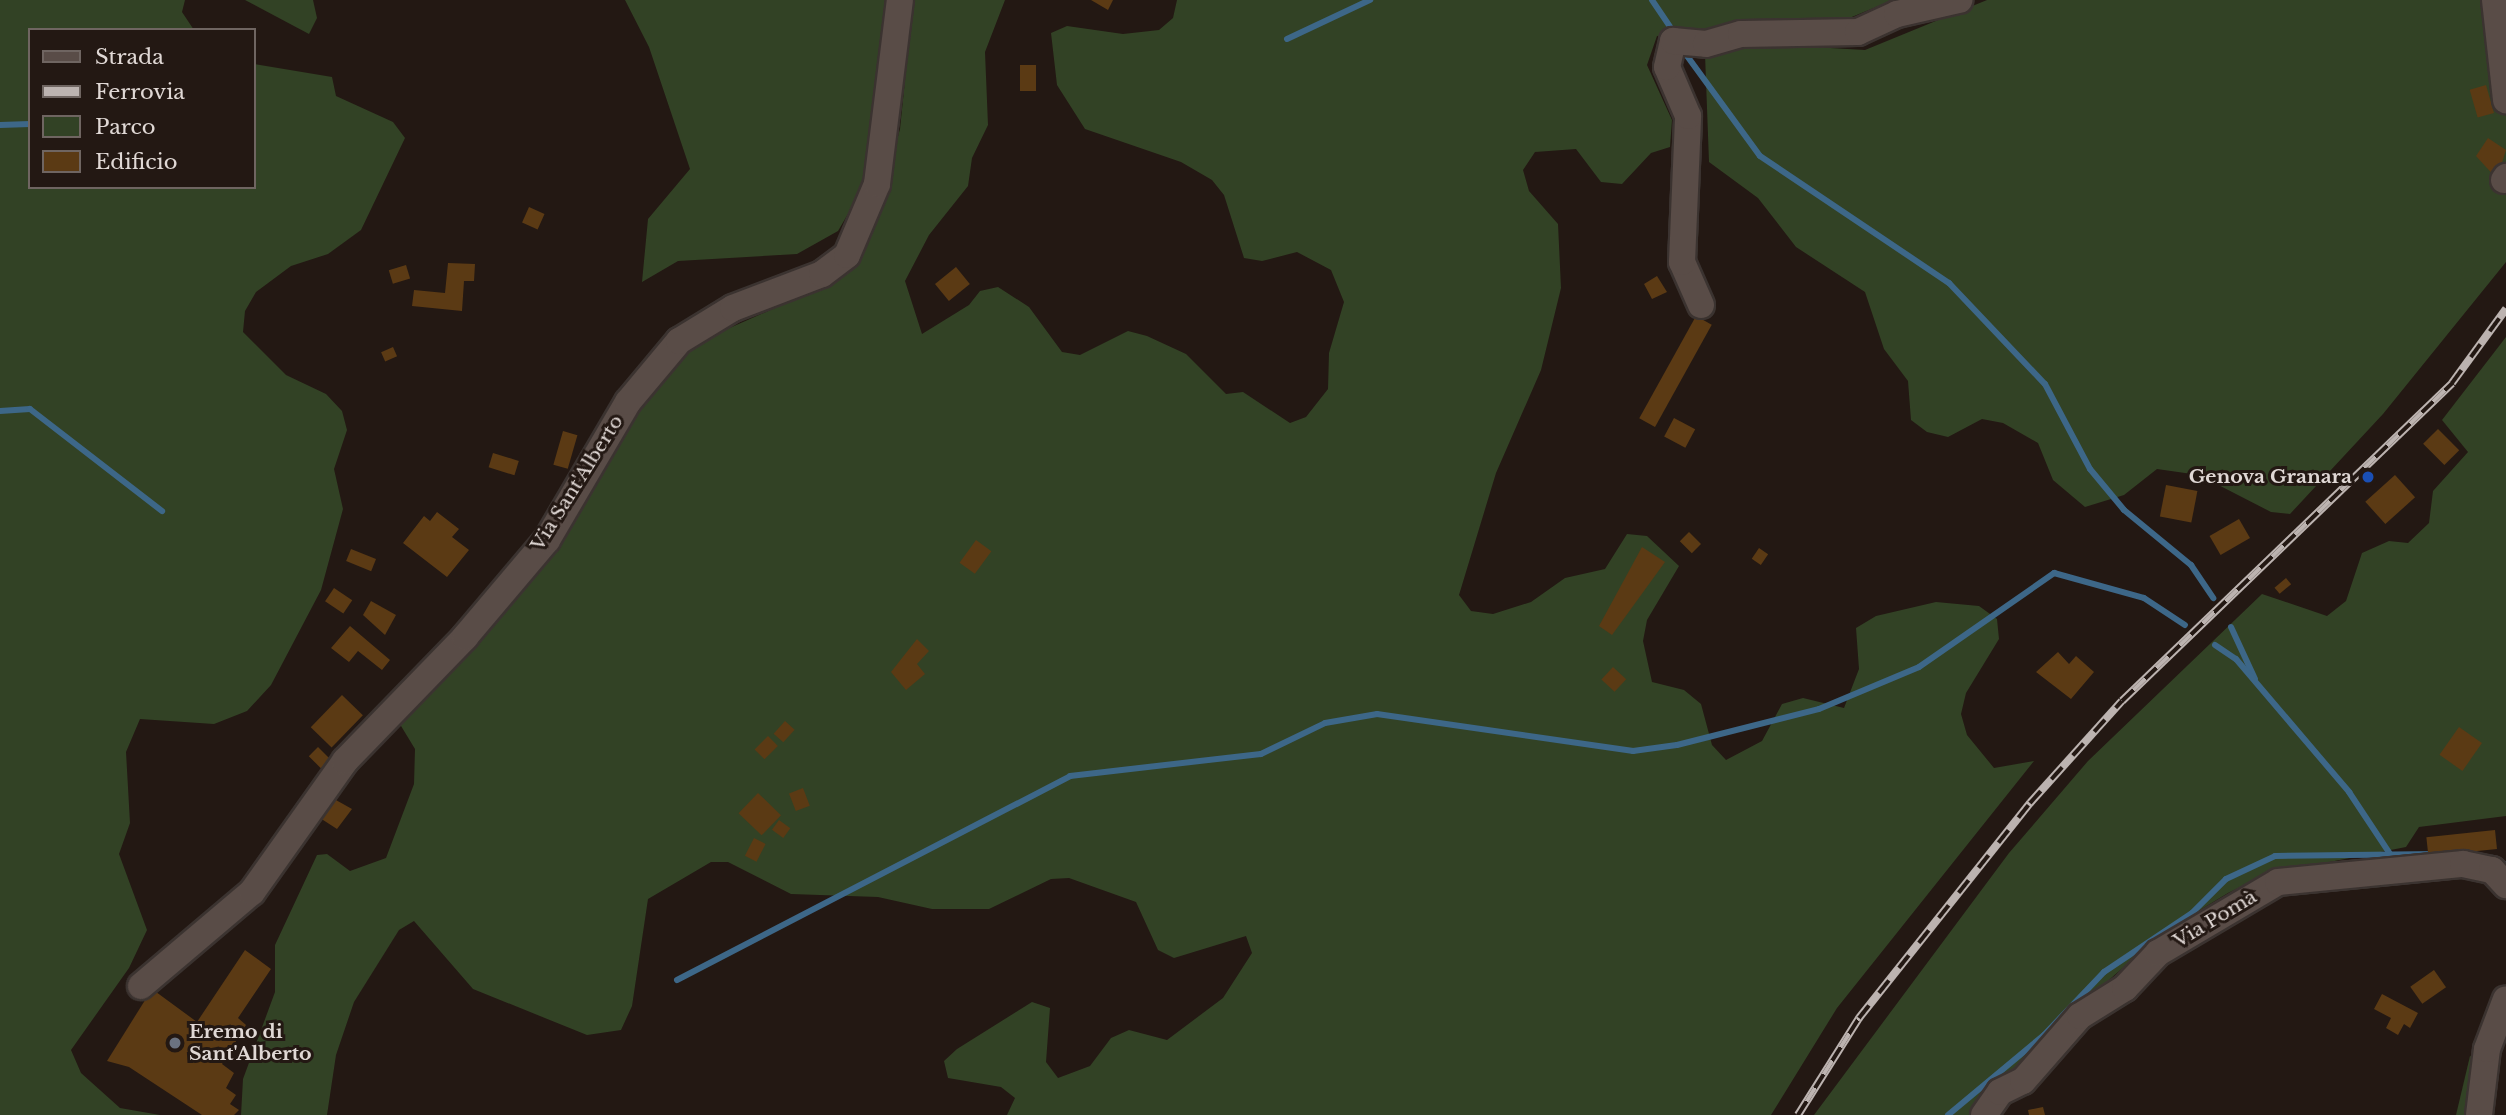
<!DOCTYPE html>
<meta charset="utf-8">
<style>
body{margin:0}
#map{position:relative;width:2506px;height:1115px;overflow:hidden;background:#231813;font-family:"Libre Baskerville",serif}
div>[style]{position:absolute}
[style*='--x']{left:calc(var(--x)*1px);top:calc(var(--y)*1px);width:calc(var(--w)*1px);rotate:calc(var(--a)*1deg)}
.green>*{inset:0;background:#324225}
.stream>*{height:6px;margin:-3px;padding:0 3px;transform-origin:3px;border-radius:3px;background:#3d6788}
.building>*{inset:0;background:#5b3a14;transform-origin:0 0}
.roads{filter:drop-shadow(2px 0 #3b3330) drop-shadow(-2px 0 #3b3330) drop-shadow(0 2px #3b3330) drop-shadow(0 -2px #3b3330)}
.minor>*{height:26px;margin:-13px;padding:0 13px;transform-origin:13px;border-radius:13px;background:#594c47}
.rail>*{height:8px;margin-top:-4px;transform-origin:0;background:repeating-linear-gradient(90deg,#231813 0 16px,#bcb3b0 0 32px);box-sizing:border-box;border-block:2px solid #bcb3b0}
.dots>*{width:19px;height:19px;translate:-50% -50%;box-sizing:border-box;border:4px solid #231813;border-radius:50%}
span{translate:-50% -50%;white-space:nowrap;text-align:center;line-height:1.15;-webkit-text-stroke:6px #231813;paint-order:stroke}
.poi-label{font-size:19px;color:#e0d8d5;font-weight:700}
.right{translate:-100% -50%;text-align:right}
.left{translate:0 -50%;text-align:left}
.street-label{font-size:19px;color:#e0d8d5}
.legend{position:absolute;left:28px;top:28px;width:228px;height:161px;box-sizing:border-box;background:#231813;border:2px solid #6f6561;margin:0;padding:9px 12px;list-style:none;font-size:21px;color:#e0d8d5}
.legend li{display:flex;align-items:center;gap:14px;height:35px}
.legend b{width:35px;border:2px solid #6f6561}
</style>
<div id="map">
<div class="green">
<div style="clip-path:polygon(0 0,185px 0,182px 12px,194px 30px,30px 30px,30px 187px,254px 187px,254px 64px,332px 77px,336px 96px,393px 122px,405px 138px,361px 230px,328px 254px,291px 266px,256px 292px,245px 311px,243px 332px,286px 375px,326px 394px,342px 411px,347px 430px,334px 469px,343px 509px,321px 590px,271px 685px,247px 711px,214px 724px,140px 719px,126px 752px,130px 823px,119px 854px,147px 930px,129px 968px,71px 1050px,81px 1073px,120px 1108px,160px 1115px,0 1115px)"></div>
<div style="clip-path:polygon(245px 0,313px 0,317px 18px,309px 34px)"></div>
<div style="clip-path:polygon(625px 0,892px 0,862px 190px,838px 231px,797px 254px,678px 261px,642px 282px,648px 219px,690px 169px,649px 47px)"></div>
<div style="clip-path:polygon(913px 0,1005px 0,985px 52px,988px 125px,972px 158px,968px 186px,929px 235px,905px 281px,922px 334px,969px 305px,980px 291px,998px 287px,1029px 307px,1062px 352px,1080px 355px,1128px 331px,1147px 336px,1186px 354px,1226px 394px,1243px 392px,1290px 423px,1306px 417px,1328px 389px,1329px 353px,1344px 302px,1331px 270px,1297px 252px,1262px 261px,1244px 258px,1224px 195px,1212px 180px,1181px 162px,1085px 129px,1057px 85px,1051px 33px,1067px 26px,1123px 34px,1159px 30px,1173px 18px,1177px 0,1893px 0,1830px 26px,1763px 23px,1657px 36px,1647px 65px,1672px 120px,1670px 147px,1651px 153px,1622px 184px,1601px 182px,1576px 149px,1535px 152px,1523px 170px,1529px 191px,1558px 224px,1561px 288px,1541px 370px,1496px 473px,1459px 595px,1471px 611px,1493px 614px,1531px 602px,1565px 578px,1605px 569px,1627px 534px,1647px 536px,1679px 566px,1647px 620px,1643px 641px,1652px 682px,1684px 690px,1701px 704px,1712px 745px,1726px 760px,1762px 741px,1782px 704px,1803px 698px,1844px 708px,1859px 669px,1856px 628px,1876px 616px,1936px 602px,1979px 606px,1997px 619px,1999px 639px,1966px 693px,1961px 714px,1967px 735px,1994px 768px,2034px 761px,1837px 1008px,1771px 1115px,1007px 1115px,1015px 1098px,1001px 1087px,948px 1078px,944px 1061px,957px 1049px,1032px 1002px,1050px 1008px,1046px 1062px,1058px 1078px,1090px 1066px,1111px 1038px,1129px 1030px,1167px 1040px,1223px 998px,1252px 953px,1246px 936px,1174px 958px,1158px 950px,1136px 902px,1069px 878px,1051px 879px,989px 909px,932px 909px,878px 897px,791px 894px,728px 862px,711px 862px,648px 899px,632px 1006px,621px 1030px,587px 1035px,473px 989px,414px 921px,399px 930px,354px 1002px,336px 1055px,327px 1115px,241px 1115px,243px 1079px,275px 992px,275px 945px,317px 855px,327px 854px,350px 871px,386px 858px,414px 784px,415px 749px,398px 721px,500px 616px,570px 529px,616px 443px,657px 384px,698px 342px,838px 280px,870px 238px,900px 129px)"></div>
<div style="clip-path:polygon(1987px 0,2506px 0,2506px 262px,2383px 414px,2290px 514px,2271px 512px,2199px 475px,2157px 469px,2124px 495px,2085px 507px,2053px 480px,2038px 443px,2003px 423px,1982px 419px,1948px 437px,1927px 432px,1911px 420px,1908px 381px,1884px 349px,1865px 292px,1796px 247px,1758px 198px,1709px 162px,1705px 54px,1743px 43px,1865px 50px)"></div>
<div style="clip-path:polygon(2506px 337px,2506px 816px,2419px 827px,2406px 847px,2268px 874px,2228px 893px,2164px 932px,2063px 1020px,1973px 1115px,1814px 1115px,2009px 853px,2088px 761px,2262px 594px,2327px 616px,2346px 601px,2362px 553px,2389px 541px,2408px 543px,2429px 523px,2433px 491px,2468px 452px,2442px 420px)"></div>
<div style="clip-path:polygon(2470px 1056px,2477px 1058px,2468px 1115px,2456px 1115px)"></div>
</div>
<div class="stream">
<div style="--x:1652;--y:0;--w:40;--a:56"></div>
<div style="--x:1287;--y:39;--w:92;--a:-25.2"></div>
<div style="--x:1682;--y:49;--w:132;--a:53.9"></div>
<div style="--x:1760;--y:156;--w:228;--a:33.9"></div>
<div style="--x:1949;--y:283;--w:139;--a:46.5"></div>
<div style="--x:2045;--y:384;--w:96;--a:62.1"></div>
<div style="--x:2090;--y:469;--w:53;--a:50.3"></div>
<div style="--x:2124;--y:510;--w:87;--a:39.4"></div>
<div style="--x:2191;--y:565;--w:40;--a:56"></div>
<div style="--x:0;--y:125;--w:30;--a:-2"></div>
<div style="--x:0;--y:411;--w:30;--a:-4"></div>
<div style="--x:30;--y:409;--w:167;--a:37.7"></div>
<div style="--x:2231;--y:627;--w:57;--a:65.2"></div>
<div style="--x:2215;--y:645;--w:25;--a:34"></div>
<div style="--x:2236;--y:659;--w:175;--a:49.6"></div>
<div style="--x:2349;--y:792;--w:74;--a:56.5"></div>
<div style="--x:2493;--y:858;--w:15;--a:28"></div>
<div style="--x:677;--y:980;--w:443;--a:-27.4"></div>
<div style="--x:1070;--y:776;--w:192;--a:-6.6"></div>
<div style="--x:1261;--y:754;--w:71;--a:-25.8"></div>
<div style="--x:1325;--y:723;--w:53;--a:-9.8"></div>
<div style="--x:1377;--y:714;--w:259;--a:8.2"></div>
<div style="--x:1633;--y:751;--w:44;--a:-7.8"></div>
<div style="--x:1677;--y:745;--w:146;--a:-14.2"></div>
<div style="--x:1819;--y:709;--w:108;--a:-22.8"></div>
<div style="--x:1919;--y:667;--w:165;--a:-34.8"></div>
<div style="--x:2054;--y:573;--w:93;--a:15.5"></div>
<div style="--x:2144;--y:598;--w:49;--a:33.4"></div>
<div style="--x:1948;--y:1115;--w:125;--a:-39.8"></div>
<div style="--x:2044;--y:1035;--w:87;--a:-46.4"></div>
<div style="--x:2104;--y:972;--w:106;--a:-33.8"></div>
<div style="--x:2192;--y:913;--w:48;--a:-45"></div>
<div style="--x:2226;--y:879;--w:54;--a:-25.1"></div>
<div style="--x:2275;--y:856;--w:162;--a:-0.7"></div>
</div>
<div class="building">
<div style="clip-path:polygon(1091px 0,1113px 0,1108px 10px)"></div>
<div style="left:1020px;top:65px;width:16px;height:26px"></div>
<div style="left:2486px;top:85px;width:29px;height:17px;rotate:74deg"></div>
<div style="clip-path:polygon(2488px 138px,2506px 150px,2497px 179px,2476px 156px)"></div>
<div style="left:529px;top:207px;width:17px;height:17px;rotate:24deg"></div>
<div style="clip-path:polygon(448px 263px,475px 264px,474px 281px,464px 281px,462px 311px,412px 306px,414px 290px,445px 293px)"></div>
<div style="left:406px;top:265px;width:14px;height:18px;rotate:73deg"></div>
<div style="left:956px;top:267px;width:22px;height:27px;rotate:51deg"></div>
<div style="clip-path:polygon(1657px 276px,1667px 292px,1652px 299px,1644px 284px)"></div>
<div style="left:1696px;top:316px;width:18px;height:117px;rotate:29deg"></div>
<div style="left:393px;top:347px;width:10px;height:13px;rotate:66deg"></div>
<div style="left:1674px;top:418px;width:24px;height:21px;rotate:28deg"></div>
<div style="left:2438px;top:429px;width:30px;height:21px;rotate:45deg"></div>
<div style="left:563px;top:431px;width:15px;height:35px;rotate:16deg"></div>
<div style="left:493px;top:453px;width:27px;height:15px;rotate:17deg"></div>
<div style="left:2395px;top:475px;width:30px;height:40px;rotate:48deg"></div>
<div style="left:2166px;top:485px;width:32px;height:32px;rotate:11deg"></div>
<div style="clip-path:polygon(437px 512px,459px 529px,452px 537px,469px 550px,447px 577px,403px 543px,424px 516px,430px 521px)"></div>
<div style="left:2239px;top:519px;width:22px;height:34px;rotate:60deg"></div>
<div style="left:1689px;top:532px;width:17px;height:13px;rotate:45deg"></div>
<div style="left:976px;top:540px;width:19px;height:28px;rotate:36deg"></div>
<div style="clip-path:polygon(1642px 547px,1665px 562px,1612px 635px,1599px 626px)"></div>
<div style="left:1759px;top:548px;width:11px;height:13px;rotate:34deg"></div>
<div style="left:351px;top:549px;width:27px;height:13px;rotate:22deg"></div>
<div style="left:2286px;top:578px;width:8px;height:15px;rotate:50deg"></div>
<div style="left:334px;top:588px;width:22px;height:16px;rotate:34deg"></div>
<div style="clip-path:polygon(371px 601px,396px 615px,385px 635px,363px 615px)"></div>
<div style="clip-path:polygon(350px 626px,390px 660px,382px 670px,358px 651px,349px 662px,331px 648px)"></div>
<div style="clip-path:polygon(917px 639px,929px 651px,917px 664px,925px 674px,906px 690px,891px 672px)"></div>
<div style="clip-path:polygon(2058px 652px,2069px 664px,2076px 656px,2094px 672px,2071px 699px,2036px 672px)"></div>
<div style="left:1613px;top:667px;width:18px;height:17px;rotate:43deg"></div>
<div style="left:342px;top:695px;width:29px;height:45px;rotate:44deg"></div>
<div style="left:785px;top:721px;width:13px;height:17px;rotate:42deg"></div>
<div style="left:2459px;top:727px;width:28px;height:34px;rotate:35deg"></div>
<div style="left:768px;top:736px;width:14px;height:19px;rotate:45deg"></div>
<div style="left:318px;top:747px;width:17px;height:13px;rotate:45deg"></div>
<div style="left:803px;top:788px;width:19px;height:15px;rotate:69deg"></div>
<div style="left:758px;top:793px;width:32px;height:28px;rotate:44deg"></div>
<div style="clip-path:polygon(327px 795px,352px 809px,337px 829px,320px 818px)"></div>
<div style="left:779px;top:820px;width:14px;height:12px;rotate:36deg"></div>
<div style="left:2495px;top:830px;width:19px;height:69px;rotate:84deg"></div>
<div style="left:754px;top:838px;width:13px;height:20px;rotate:27deg"></div>
<div style="clip-path:polygon(245px 950px,271px 969px,238px 1018px,246px 1025px,222px 1064px,234px 1073px,226px 1088px,236px 1095px,230px 1104px,239px 1110px,234px 1115px,202px 1115px,129px 1067px,107px 1061px,152px 989px,197px 1022px)"></div>
<div style="left:2434px;top:970px;width:21px;height:29px;rotate:55deg"></div>
<div style="clip-path:polygon(2382px 994px,2418px 1013px,2410px 1028px,2404px 1024px,2398px 1035px,2386px 1028px,2391px 1018px,2374px 1009px)"></div>
<div style="clip-path:polygon(2043px 1107px,2045px 1115px,2029px 1115px,2028px 1110px)"></div>
</div>
<div class="roads">
<div class="minor">
<div style="--x:2495;--y:0;--w:101;--a:83.7"></div>
<div style="--x:2504;--y:180;--w:4;--a:-56"></div>
<div style="--x:1701;--y:305;--w:47;--a:-113.8"></div>
<div style="--x:1682;--y:262;--w:146;--a:-87.6"></div>
<div style="--x:1688;--y:116;--w:53;--a:-113.2"></div>
<div style="--x:1667;--y:67;--w:27;--a:-77"></div>
<div style="--x:1673;--y:41;--w:33;--a:5"></div>
<div style="--x:1706;--y:44;--w:36;--a:-16"></div>
<div style="--x:1741;--y:34;--w:117;--a:-1"></div>
<div style="--x:1858;--y:32;--w:43;--a:-24.8"></div>
<div style="--x:1897;--y:14;--w:64;--a:-12.7"></div>
<div style="--x:141;--y:986;--w:145;--a:-40.3"></div>
<div style="--x:252;--y:892;--w:161;--a:-54.6"></div>
<div style="--x:345;--y:761;--w:173;--a:-45.9"></div>
<div style="--x:465;--y:637;--w:127;--a:-49.8"></div>
<div style="--x:547;--y:540;--w:160;--a:-59.6"></div>
<div style="--x:628;--y:402;--w:80;--a:-50.1"></div>
<div style="--x:679;--y:341;--w:63;--a:-31.4"></div>
<div style="--x:733;--y:308;--w:95;--a:-20.9"></div>
<div style="--x:822;--y:274;--w:31;--a:-37"></div>
<div style="--x:847;--y:255;--w:77;--a:-67.1"></div>
<div style="--x:877;--y:184;--w:185;--a:-82.9"></div>
<div style="--x:1984;--y:1115;--w:28;--a:-55"></div>
<div style="--x:2000;--y:1092;--w:25;--a:-26"></div>
<div style="--x:2023;--y:1081;--w:86;--a:-48.8"></div>
<div style="--x:2080;--y:1016;--w:53;--a:-31.9"></div>
<div style="--x:2125;--y:988;--w:48;--a:-46.7"></div>
<div style="--x:2158;--y:953;--w:139;--a:-30.6"></div>
<div style="--x:2278;--y:882;--w:186;--a:-5.6"></div>
<div style="--x:2463;--y:864;--w:30;--a:12"></div>
<div style="--x:2492;--y:870;--w:21;--a:47"></div>
<div style="--x:2479;--y:1115;--w:66;--a:-83.1"></div>
<div style="--x:2487;--y:1049;--w:53;--a:-69.2"></div>
</div>
</div>
<div class="rail">
<div style="--x:1798;--y:1115;--w:115;--a:-57.8"></div>
<div style="--x:1859;--y:1018;--w:275;--a:-51.5"></div>
<div style="--x:2030;--y:803;--w:137;--a:-48"></div>
<div style="--x:2122;--y:701;--w:458;--a:-43.9"></div>
<div style="--x:2452;--y:383;--w:92;--a:-53.9"></div>
</div>
<div class="dots">
<div style="left:2368px;top:477px;background:#1a4fb4"></div>
<div style="left:175px;top:1043px;background:#6b7280"></div>
</div>
<div class="poi-label">
<span class="right" style="left:2352px;top:477px">Genova Granara</span>
<span class="left" style="left:189px;top:1043px">Eremo di<br>Sant'Alberto</span>
</div>
<div class="street-label">
<span style="left:577px;top:483px;rotate:-58deg">Via Sant'Alberto</span>
<span style="left:2215px;top:919px;rotate:-31deg">Via Pomà</span>
</div>
<ul class="legend">
<li><b style="height:9px;background:#594c47"></b>Strada</li>
<li><b style="height:9px;background:#bcb3b0"></b>Ferrovia</li>
<li><b style="height:19px;background:#324225"></b>Parco</li>
<li><b style="height:19px;background:#5b3a14"></b>Edificio</li>
</ul>
</div>
